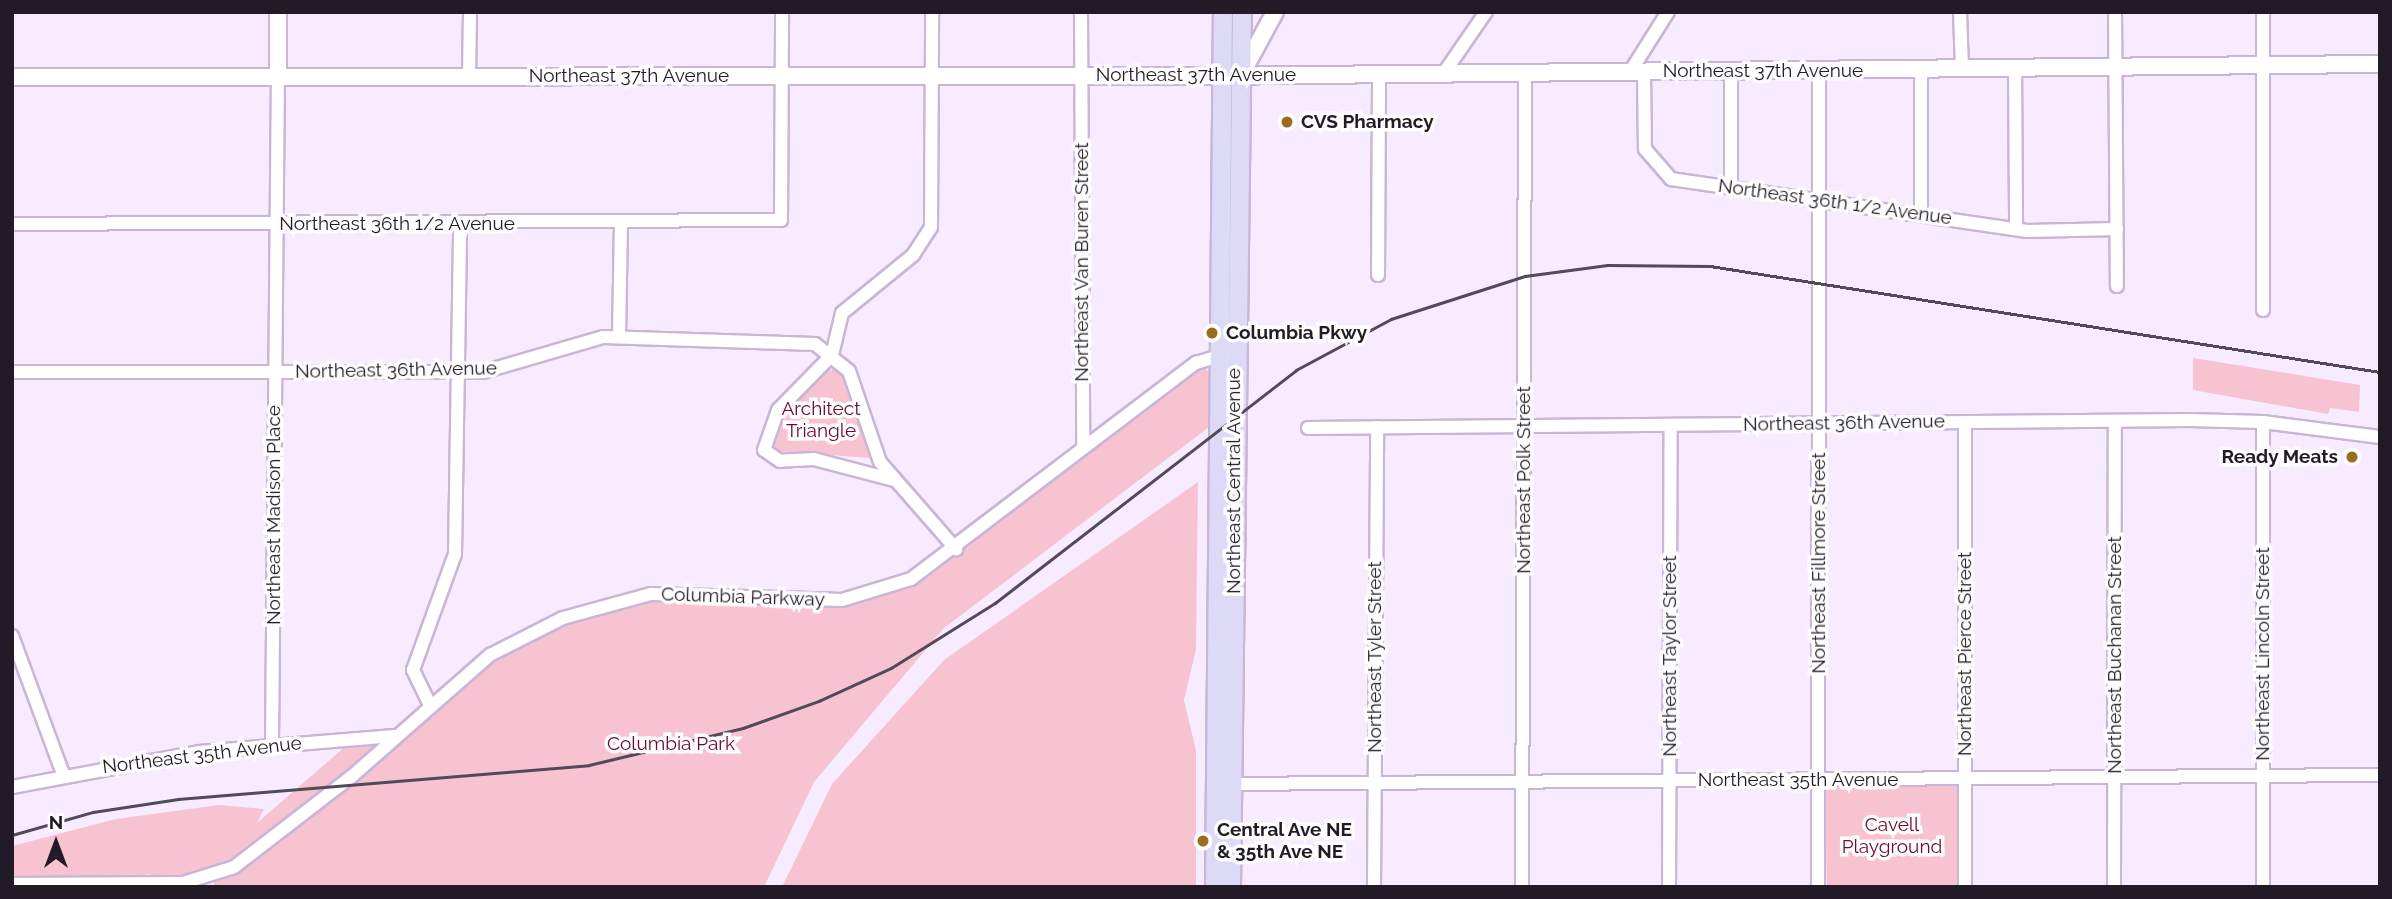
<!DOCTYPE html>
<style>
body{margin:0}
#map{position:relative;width:2392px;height:899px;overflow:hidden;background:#f7ebff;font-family:Raleway,sans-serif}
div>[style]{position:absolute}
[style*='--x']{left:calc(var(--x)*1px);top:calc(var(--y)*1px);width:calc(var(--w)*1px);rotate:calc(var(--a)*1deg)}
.green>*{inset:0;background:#f8c3d1;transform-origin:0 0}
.roads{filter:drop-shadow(2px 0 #c9b6d6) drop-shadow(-2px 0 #c9b6d6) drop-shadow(0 2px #c9b6d6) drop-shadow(0 -2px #c9b6d6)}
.street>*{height:12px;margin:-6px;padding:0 6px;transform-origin:6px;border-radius:6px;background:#fff}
.secondary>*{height:16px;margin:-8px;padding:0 8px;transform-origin:8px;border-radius:8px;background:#fff}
.primary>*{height:18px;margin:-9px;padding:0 9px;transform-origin:9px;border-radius:9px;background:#dcdaf7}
.rail>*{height:2.5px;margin:-1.25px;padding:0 1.25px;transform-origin:1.25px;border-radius:1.25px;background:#524a58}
.dots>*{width:19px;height:19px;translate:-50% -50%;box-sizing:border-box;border:4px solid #fdfdfd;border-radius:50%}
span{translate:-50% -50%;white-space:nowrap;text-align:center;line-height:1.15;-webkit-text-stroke:7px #fdfdfd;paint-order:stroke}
.street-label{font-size:19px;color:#221b27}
.poi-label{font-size:19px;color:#221b27;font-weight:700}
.left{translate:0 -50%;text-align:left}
.right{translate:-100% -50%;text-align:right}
.park-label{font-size:19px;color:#690b35}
.frame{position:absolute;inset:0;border:14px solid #221b27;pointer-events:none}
.north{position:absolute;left:21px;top:808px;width:70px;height:70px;-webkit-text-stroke:5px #fdfdfd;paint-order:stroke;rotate:0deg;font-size:19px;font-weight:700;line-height:28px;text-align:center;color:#221b27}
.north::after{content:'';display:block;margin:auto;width:24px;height:32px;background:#221b27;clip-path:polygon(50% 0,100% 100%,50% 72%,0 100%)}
</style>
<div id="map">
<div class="green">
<div style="clip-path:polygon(2193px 358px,2360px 385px,2359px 412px,2330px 408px,2328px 414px,2193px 390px)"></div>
<div style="clip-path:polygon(1203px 367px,1213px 375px,1213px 424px,944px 628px,814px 782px,764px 887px,214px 887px,214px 882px,145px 874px,178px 887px,12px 887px,12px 846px,116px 819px,219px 805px,264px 809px,257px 823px,347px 745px,406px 737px,486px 666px,569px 621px,639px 603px,703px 598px,847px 605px,905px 589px)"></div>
<div style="clip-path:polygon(839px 368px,852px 385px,870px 458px,776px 451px,770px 444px,778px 419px,792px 400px,822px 372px)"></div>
<div style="clip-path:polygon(1198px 482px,1196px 649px,1184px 700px,1196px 751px,1196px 887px,782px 887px,832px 784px,944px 660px)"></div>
<div style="left:1957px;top:785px;width:102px;height:132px;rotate:89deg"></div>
</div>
<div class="roads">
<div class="street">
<div style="--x:1081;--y:12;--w:435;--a:89.7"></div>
<div style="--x:1960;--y:12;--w:58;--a:88"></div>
<div style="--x:2115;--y:12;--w:274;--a:89.6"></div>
<div style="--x:2015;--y:69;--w:160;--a:89.6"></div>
<div style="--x:1630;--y:72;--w:71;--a:-57.7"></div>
<div style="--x:1644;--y:72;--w:77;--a:89.3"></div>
<div style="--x:1645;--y:149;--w:40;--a:49"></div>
<div style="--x:1671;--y:179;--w:360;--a:8.3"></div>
<div style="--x:2027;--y:231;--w:90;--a:-1.3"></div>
<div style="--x:1444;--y:73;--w:74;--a:-55.5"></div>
<div style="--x:469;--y:76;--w:64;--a:-89.1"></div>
<div style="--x:1731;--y:185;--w:113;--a:-90"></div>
<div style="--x:1921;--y:214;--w:144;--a:-90"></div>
<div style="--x:12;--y:224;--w:769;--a:-0.3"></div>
<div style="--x:781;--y:220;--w:208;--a:-89.7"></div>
<div style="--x:1378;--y:275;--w:201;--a:-89.7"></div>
<div style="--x:2263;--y:310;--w:298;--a:-90"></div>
<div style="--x:619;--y:337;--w:114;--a:-89"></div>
<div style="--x:12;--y:372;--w:471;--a:0"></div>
<div style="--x:483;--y:372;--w:125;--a:-16.3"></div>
<div style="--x:603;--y:337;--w:212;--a:1.9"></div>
<div style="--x:815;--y:344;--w:43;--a:38.5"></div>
<div style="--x:849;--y:371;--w:96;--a:71.2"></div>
<div style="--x:880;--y:462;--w:116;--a:48.9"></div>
<div style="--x:2263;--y:422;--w:465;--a:90"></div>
<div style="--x:1308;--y:428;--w:881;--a:-0.52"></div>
<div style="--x:2189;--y:420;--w:74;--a:1.5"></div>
<div style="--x:2263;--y:422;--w:118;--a:7.3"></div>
<div style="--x:894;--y:480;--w:83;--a:-165.3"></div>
<div style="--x:814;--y:459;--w:34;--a:177"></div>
<div style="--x:780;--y:461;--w:19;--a:-145"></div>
<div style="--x:764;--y:450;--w:42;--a:-70.7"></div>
<div style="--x:778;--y:410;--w:77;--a:-45.5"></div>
<div style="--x:832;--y:355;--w:43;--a:-76.6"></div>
<div style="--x:842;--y:313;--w:92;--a:-39.2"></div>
<div style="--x:913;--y:255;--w:33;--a:-57"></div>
<div style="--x:931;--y:227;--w:215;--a:-89.7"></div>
<div style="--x:12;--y:636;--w:147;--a:69.7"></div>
<div style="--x:430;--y:705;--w:39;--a:-116"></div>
<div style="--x:413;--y:670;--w:123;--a:-70.1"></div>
<div style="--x:455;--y:554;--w:330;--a:-89.1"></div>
<div style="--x:272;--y:744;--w:668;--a:-89.49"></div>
<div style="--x:1225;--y:784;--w:1155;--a:-0.45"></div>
<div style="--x:12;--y:787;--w:190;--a:-10.6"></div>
<div style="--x:199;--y:752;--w:196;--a:-4.7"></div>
<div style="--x:12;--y:884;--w:171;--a:-0.3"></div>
<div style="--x:183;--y:883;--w:53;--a:-17.4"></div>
<div style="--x:234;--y:867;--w:148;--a:-37.6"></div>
<div style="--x:351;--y:777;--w:185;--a:-41.3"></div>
<div style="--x:490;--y:655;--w:82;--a:-26.9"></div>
<div style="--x:563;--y:618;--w:91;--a:-15.3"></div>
<div style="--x:651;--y:594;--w:191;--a:1.8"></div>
<div style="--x:842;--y:600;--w:72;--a:-16.9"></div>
<div style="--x:911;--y:579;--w:358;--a:-37.2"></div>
<div style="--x:1196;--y:363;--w:31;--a:-17"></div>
<div style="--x:1374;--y:887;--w:460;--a:-89.6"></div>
<div style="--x:1522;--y:887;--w:814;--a:-89.79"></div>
<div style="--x:1669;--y:887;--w:462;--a:-89.8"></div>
<div style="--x:1818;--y:887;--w:816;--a:-89.93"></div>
<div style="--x:1965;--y:887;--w:465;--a:-90"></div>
<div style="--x:2114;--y:887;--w:464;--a:-89.9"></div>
</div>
<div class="secondary">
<div style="--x:1242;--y:73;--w:69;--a:-61.6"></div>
<div style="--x:278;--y:76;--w:64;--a:-90"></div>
<div style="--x:12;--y:77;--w:1198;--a:-0.05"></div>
<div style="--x:1210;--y:76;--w:1170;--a:-0.59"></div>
</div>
<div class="primary">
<div style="--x:1215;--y:887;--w:875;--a:-89.48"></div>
<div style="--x:1231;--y:887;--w:875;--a:-89.28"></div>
</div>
</div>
<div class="rail">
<div style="--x:12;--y:835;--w:84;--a:-15.9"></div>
<div style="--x:93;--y:812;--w:86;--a:-8.7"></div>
<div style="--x:178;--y:799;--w:412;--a:-4.7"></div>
<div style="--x:589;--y:765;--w:158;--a:-13.5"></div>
<div style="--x:743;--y:728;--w:81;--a:-19.6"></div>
<div style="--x:819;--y:701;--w:79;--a:-24.6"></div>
<div style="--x:891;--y:668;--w:123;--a:-32"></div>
<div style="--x:995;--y:603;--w:381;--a:-37.7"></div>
<div style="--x:1296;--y:370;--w:108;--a:-28.2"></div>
<div style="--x:1391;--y:319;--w:141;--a:-17.8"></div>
<div style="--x:1525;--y:276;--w:83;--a:-7.6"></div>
<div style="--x:1607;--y:265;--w:103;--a:0.6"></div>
<div style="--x:1710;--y:266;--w:678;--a:8.99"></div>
</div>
<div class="dots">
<div style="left:1287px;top:122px;background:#9b6c1e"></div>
<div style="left:1212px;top:333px;background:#9b6c1e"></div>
<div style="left:2352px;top:457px;background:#9b6c1e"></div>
<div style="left:1203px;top:841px;background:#9b6c1e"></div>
</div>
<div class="street-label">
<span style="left:1763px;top:71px">Northeast 37th Avenue</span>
<span style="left:1196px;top:75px">Northeast 37th Avenue</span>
<span style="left:629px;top:76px">Northeast 37th Avenue</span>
<span style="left:1835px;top:202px;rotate:8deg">Northeast 36th 1/2 Avenue</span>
<span style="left:397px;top:224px">Northeast 36th 1/2 Avenue</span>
<span style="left:1082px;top:262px;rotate:-90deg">Northeast Van Buren Street</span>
<span style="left:396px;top:370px;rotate:-1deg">Northeast 36th Avenue</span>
<span style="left:1844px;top:423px;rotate:-1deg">Northeast 36th Avenue</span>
<span style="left:1524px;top:480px;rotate:-90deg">Northeast Polk Street</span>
<span style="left:1234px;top:481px;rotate:-90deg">Northeast Central Avenue</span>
<span style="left:274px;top:515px;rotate:-90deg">Northeast Madison Place</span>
<span style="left:1819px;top:563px;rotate:-90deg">Northeast Fillmore Street</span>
<span style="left:743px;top:597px;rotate:2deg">Columbia Parkway</span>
<span style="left:1965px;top:654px;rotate:-90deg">Northeast Pierce Street</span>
<span style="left:2263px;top:654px;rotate:-90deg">Northeast Lincoln Street</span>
<span style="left:2115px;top:655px;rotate:-90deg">Northeast Buchanan Street</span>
<span style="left:1670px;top:656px;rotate:-90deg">Northeast Taylor Street</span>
<span style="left:1375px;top:657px;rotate:-90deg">Northeast Tyler Street</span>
<span style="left:202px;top:755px;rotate:-7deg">Northeast 35th Avenue</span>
<span style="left:1798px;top:780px">Northeast 35th Avenue</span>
</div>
<div class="poi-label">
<span class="left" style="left:1301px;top:122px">CVS Pharmacy</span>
<span class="left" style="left:1226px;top:333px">Columbia Pkwy</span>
<span class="right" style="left:2338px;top:457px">Ready Meats</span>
<span class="left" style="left:1217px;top:841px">Central Ave NE<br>&amp; 35th Ave NE</span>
</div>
<div class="park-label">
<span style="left:821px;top:420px">Architect<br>Triangle</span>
<span style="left:671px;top:744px">Columbia Park</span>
<span style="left:1892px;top:836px">Cavell<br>Playground</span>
</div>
<div class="frame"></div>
<div class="north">N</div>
</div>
